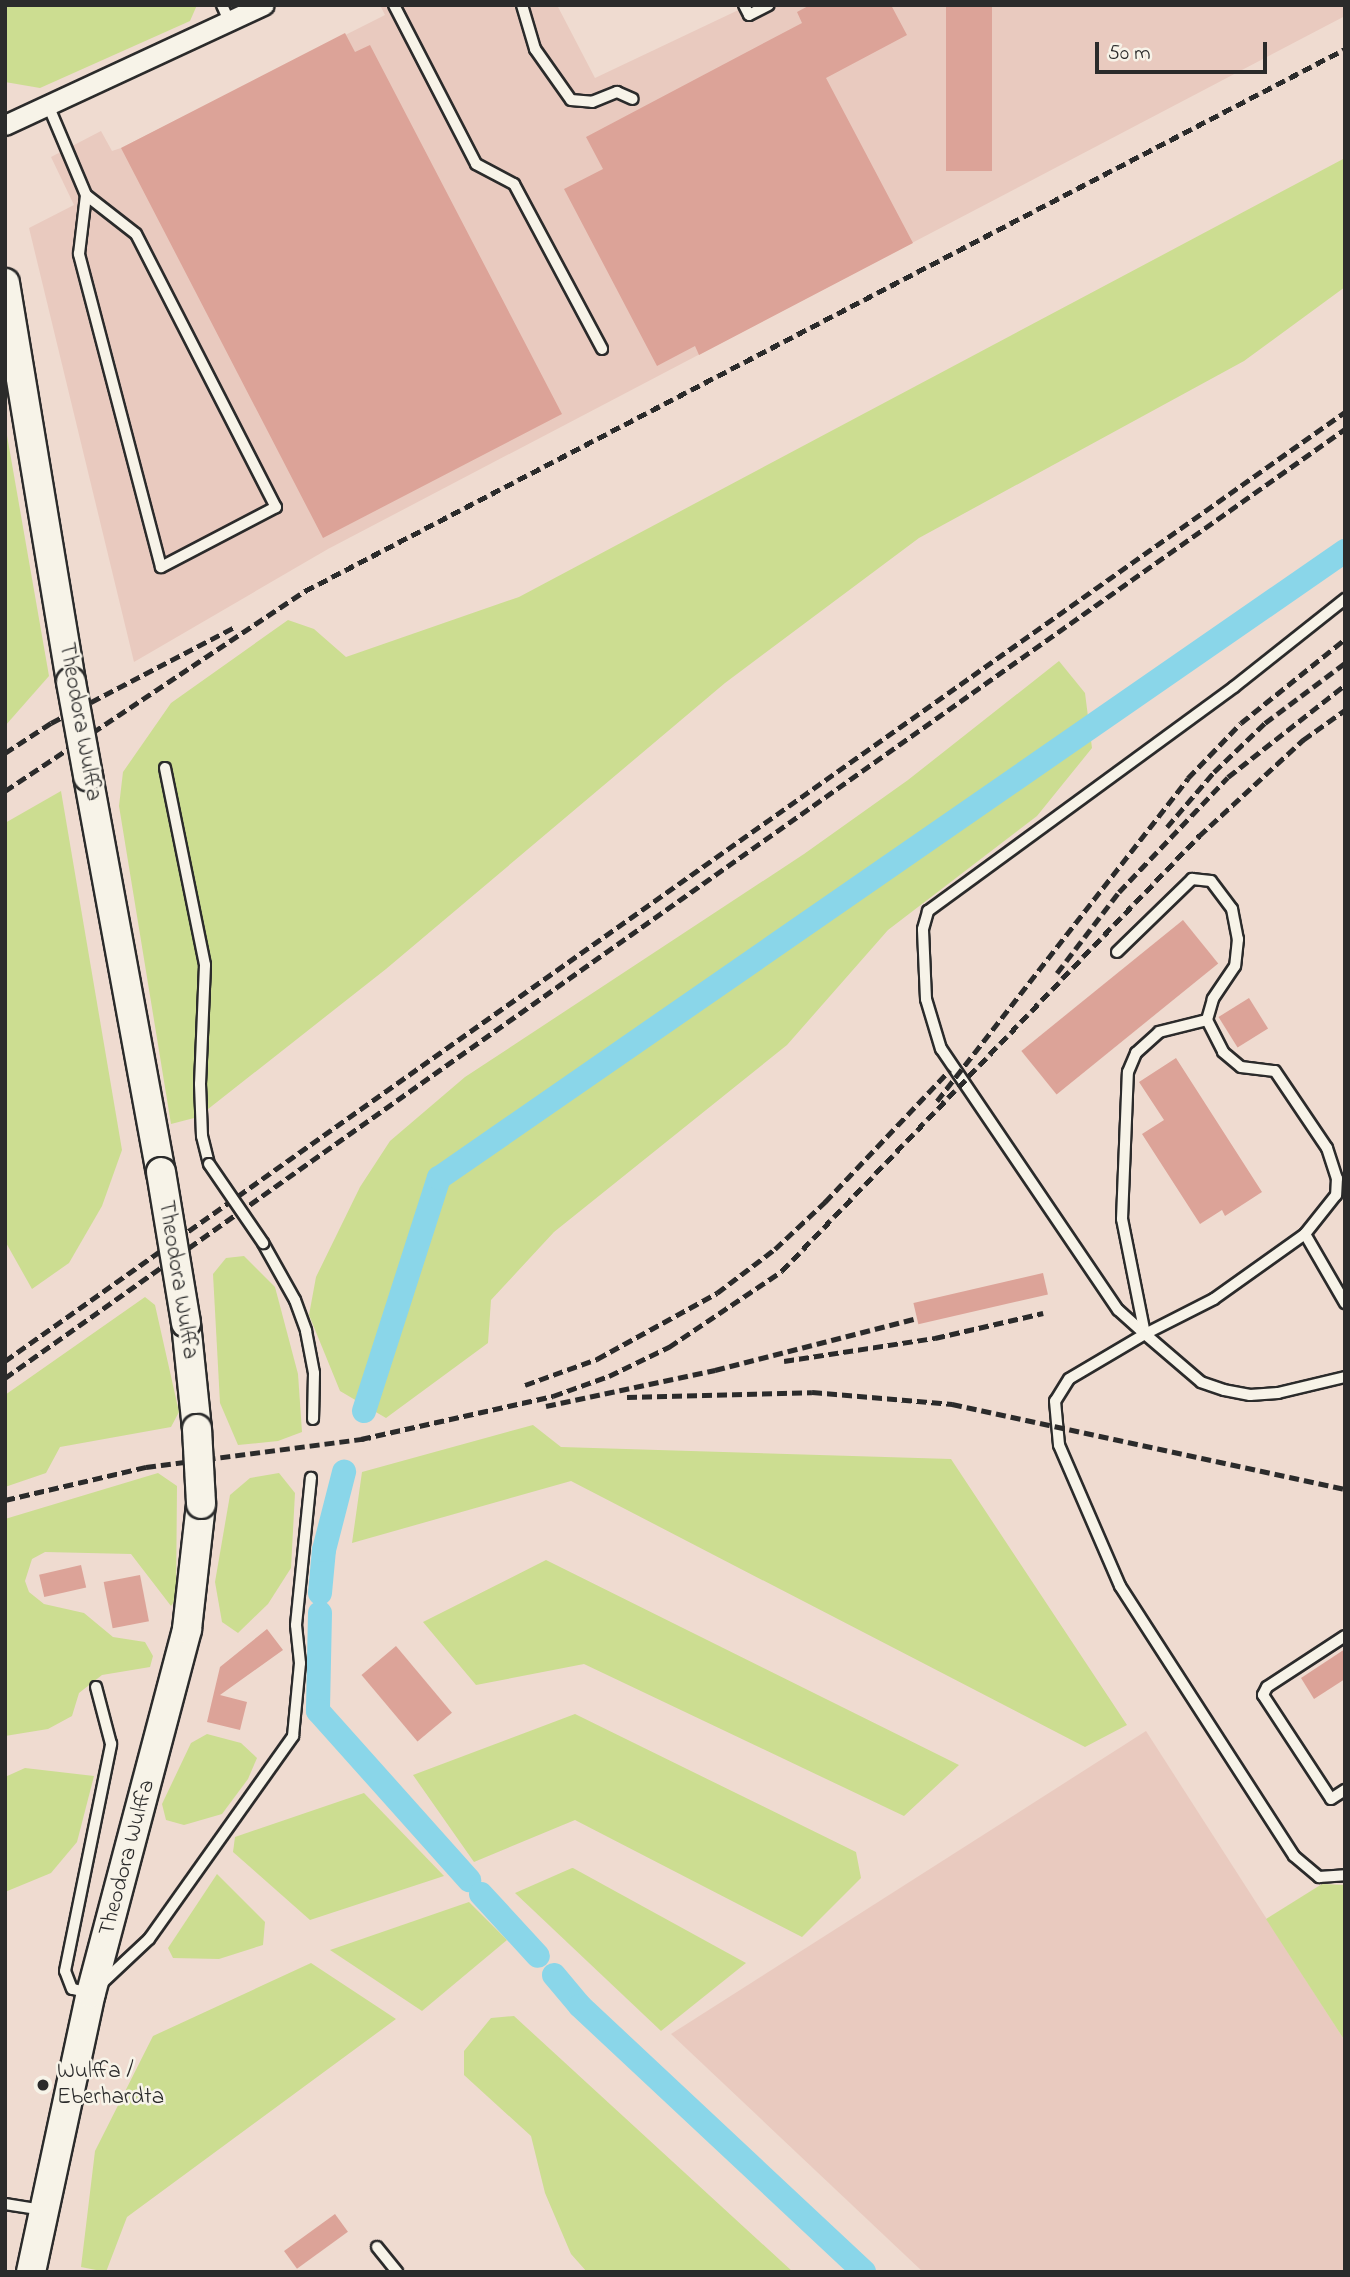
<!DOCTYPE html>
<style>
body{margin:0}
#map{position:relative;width:1350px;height:2277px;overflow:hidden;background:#efdbd0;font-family:"Indie Flower",sans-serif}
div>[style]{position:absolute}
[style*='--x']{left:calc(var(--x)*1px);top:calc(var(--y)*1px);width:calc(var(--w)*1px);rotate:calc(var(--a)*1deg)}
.built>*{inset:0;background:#e9cabf}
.green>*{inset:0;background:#ccdd91}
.canal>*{height:24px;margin:-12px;padding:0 12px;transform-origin:12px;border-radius:12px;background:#8ad6e9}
.building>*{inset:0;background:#dca398;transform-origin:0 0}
.roads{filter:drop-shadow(2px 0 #2b2b2b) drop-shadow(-2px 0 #2b2b2b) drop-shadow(0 2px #2b2b2b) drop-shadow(0 -2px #2b2b2b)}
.lane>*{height:10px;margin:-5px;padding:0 5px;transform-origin:5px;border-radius:5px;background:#f7f3e8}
.street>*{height:19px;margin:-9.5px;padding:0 9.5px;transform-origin:9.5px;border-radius:9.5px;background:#f7f3e8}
.secondary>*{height:28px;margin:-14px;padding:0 14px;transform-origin:14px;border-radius:14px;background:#f7f3e8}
.rail>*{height:5px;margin-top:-2.5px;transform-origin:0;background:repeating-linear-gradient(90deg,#2b2b2b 0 10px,transparent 0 15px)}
.bridges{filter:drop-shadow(2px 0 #2b2b2b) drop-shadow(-2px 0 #2b2b2b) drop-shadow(0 2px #2b2b2b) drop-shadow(0 -2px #2b2b2b)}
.lane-bridge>*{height:10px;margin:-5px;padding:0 5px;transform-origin:5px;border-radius:5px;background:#f7f3e8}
.secondary-bridge>*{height:28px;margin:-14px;padding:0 14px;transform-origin:14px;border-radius:14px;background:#f7f3e8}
.dots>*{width:19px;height:19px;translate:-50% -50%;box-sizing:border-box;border:4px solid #f7f3e8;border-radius:50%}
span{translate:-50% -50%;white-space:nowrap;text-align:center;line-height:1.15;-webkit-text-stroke:5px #f7f3e8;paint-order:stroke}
.street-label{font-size:23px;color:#2b2b2b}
.poi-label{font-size:23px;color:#2b2b2b}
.left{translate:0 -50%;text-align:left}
.frame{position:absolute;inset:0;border:7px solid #2b2b2b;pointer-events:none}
.scale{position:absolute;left:1095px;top:42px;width:172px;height:32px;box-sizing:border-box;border:4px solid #2b2b2b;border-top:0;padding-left:9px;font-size:21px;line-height:24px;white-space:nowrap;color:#2b2b2b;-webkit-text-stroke:5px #f7f3e8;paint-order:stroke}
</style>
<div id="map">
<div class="built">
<div style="clip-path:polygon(380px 5px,557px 5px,595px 78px,749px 5px,1345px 5px,1345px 16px,328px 549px,134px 662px,29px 228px,74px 205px,51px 157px,101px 131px,112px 151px,121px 148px,385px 15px)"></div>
<div style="clip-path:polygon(1146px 1731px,1345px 2041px,1345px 2272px,923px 2272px,671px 2034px)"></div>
</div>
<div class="green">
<div style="clip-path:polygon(5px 5px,197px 5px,190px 21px,40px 88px,5px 82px)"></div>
<div style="clip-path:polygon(1345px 158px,1345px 287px,1244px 361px,919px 538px,725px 683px,386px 969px,198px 1117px,171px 1124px,119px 806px,123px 772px,171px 703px,288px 620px,314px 629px,346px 657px,519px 597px)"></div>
<div style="clip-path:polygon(5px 424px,49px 676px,5px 726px)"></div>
<div style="clip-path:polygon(1059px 661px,1085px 693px,1092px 748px,1037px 816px,888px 930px,787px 1045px,554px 1232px,491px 1300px,488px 1343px,386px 1418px,340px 1391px,309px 1315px,316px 1277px,360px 1187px,390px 1141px,465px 1077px,804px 854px,908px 780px)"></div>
<div style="clip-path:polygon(61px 791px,122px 1150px,102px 1206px,69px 1263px,32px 1289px,5px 1241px,5px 823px)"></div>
<div style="clip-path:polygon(244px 1256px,275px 1287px,298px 1374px,302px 1432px,278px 1441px,238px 1445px,220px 1403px,213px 1274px,226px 1258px)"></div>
<div style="clip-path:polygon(145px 1297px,155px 1305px,179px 1412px,171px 1427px,60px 1447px,46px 1473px,5px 1487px,5px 1395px)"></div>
<div style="clip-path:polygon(533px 1425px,561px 1447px,951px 1459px,1127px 1725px,1085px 1747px,571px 1481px,352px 1543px,362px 1472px)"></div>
<div style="clip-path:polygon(158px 1473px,177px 1486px,176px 1599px,171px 1606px,131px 1554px,45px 1552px,32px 1559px,25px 1581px,29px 1592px,44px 1604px,84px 1613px,113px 1637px,145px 1642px,153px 1656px,150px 1667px,102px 1675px,79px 1693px,72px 1716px,48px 1729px,5px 1736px,5px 1519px)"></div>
<div style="clip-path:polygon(279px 1473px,295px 1493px,291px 1568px,268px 1604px,238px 1633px,222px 1622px,215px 1582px,230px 1495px,250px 1478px)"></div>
<div style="clip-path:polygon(546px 1560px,959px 1765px,904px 1816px,584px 1664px,476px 1685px,423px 1622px)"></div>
<div style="clip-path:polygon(575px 1714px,856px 1852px,861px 1878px,802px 1937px,575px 1820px,474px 1862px,413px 1775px)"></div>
<div style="clip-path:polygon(207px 1734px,241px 1743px,257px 1758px,248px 1779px,222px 1814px,184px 1825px,166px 1820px,162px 1804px,191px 1743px)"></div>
<div style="clip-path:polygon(25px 1768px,94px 1776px,77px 1842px,51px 1873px,5px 1892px,5px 1777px)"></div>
<div style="clip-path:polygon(364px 1793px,444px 1876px,310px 1920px,233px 1852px,235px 1837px)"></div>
<div style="clip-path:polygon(572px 1868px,573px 1868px,746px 1963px,661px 2031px,515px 1893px)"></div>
<div style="clip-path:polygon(217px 1874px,265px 1922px,263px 1945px,219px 1959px,173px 1958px,168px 1948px)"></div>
<div style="clip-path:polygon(1322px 1884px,1345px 1885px,1345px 2041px,1266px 1919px)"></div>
<div style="clip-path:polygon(469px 1902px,507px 1940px,422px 2011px,330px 1950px)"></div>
<div style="clip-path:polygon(311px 1963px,396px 2019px,127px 2217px,106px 2272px,81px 2267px,95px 2151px,153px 2036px)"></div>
<div style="clip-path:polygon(514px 2016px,793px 2272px,587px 2272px,571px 2254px,545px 2193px,531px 2136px,464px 2075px,464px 2051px,491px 2018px)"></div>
</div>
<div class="canal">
<div style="--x:364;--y:1411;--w:245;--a:-72.2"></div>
<div style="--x:439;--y:1178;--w:1102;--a:-34.69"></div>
<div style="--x:320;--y:1593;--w:43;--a:-84.7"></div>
<div style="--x:324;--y:1550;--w:81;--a:-75.6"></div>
<div style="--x:320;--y:1613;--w:98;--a:91.2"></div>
<div style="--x:318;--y:1711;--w:227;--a:48.2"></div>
<div style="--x:481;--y:1894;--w:84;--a:47.4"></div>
<div style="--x:554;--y:1975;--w:40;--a:50"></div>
<div style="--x:580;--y:2006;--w:389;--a:43.1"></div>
</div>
<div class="building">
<div style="clip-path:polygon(810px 5px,891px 5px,907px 35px,826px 78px,913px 243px,699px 355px,695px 346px,657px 366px,564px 189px,603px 169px,586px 137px,802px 23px,797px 12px)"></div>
<div style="left:946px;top:5px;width:46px;height:166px"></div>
<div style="clip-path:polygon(345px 33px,355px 52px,370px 45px,562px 414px,323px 538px,121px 148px)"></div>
<div style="left:1183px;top:920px;width:56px;height:208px;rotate:51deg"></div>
<div style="left:1249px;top:998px;width:36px;height:36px;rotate:58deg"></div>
<div style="clip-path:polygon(1176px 1058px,1262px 1192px,1225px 1216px,1222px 1210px,1200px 1224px,1142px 1134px,1164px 1120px,1139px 1082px)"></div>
<div style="left:1043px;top:1273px;width:22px;height:133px;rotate:77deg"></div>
<div style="left:81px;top:1565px;width:23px;height:43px;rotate:77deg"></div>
<div style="left:140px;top:1575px;width:47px;height:37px;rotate:79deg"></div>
<div style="clip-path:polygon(267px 1629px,283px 1650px,220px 1695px,247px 1702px,240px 1730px,207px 1722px,220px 1667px)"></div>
<div style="left:396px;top:1646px;width:87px;height:45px;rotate:50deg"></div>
<div style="clip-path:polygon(1345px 1649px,1345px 1679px,1314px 1699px,1301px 1678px)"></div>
<div style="left:335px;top:2214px;width:22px;height:63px;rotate:54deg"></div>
</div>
<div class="roads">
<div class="lane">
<div style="--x:222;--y:5;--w:17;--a:66"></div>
<div style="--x:394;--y:5;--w:179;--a:62.7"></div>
<div style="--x:476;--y:164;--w:43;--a:27.8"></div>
<div style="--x:514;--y:184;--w:187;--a:61.9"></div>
<div style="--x:522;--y:5;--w:46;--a:73.5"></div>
<div style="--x:535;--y:49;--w:62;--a:54.8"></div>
<div style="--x:571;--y:100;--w:21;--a:5"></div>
<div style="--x:592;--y:102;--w:27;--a:-22"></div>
<div style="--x:617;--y:92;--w:17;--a:24"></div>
<div style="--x:744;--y:5;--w:11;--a:63"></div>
<div style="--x:749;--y:15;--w:22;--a:-27"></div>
<div style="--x:48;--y:105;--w:98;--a:67.1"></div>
<div style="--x:86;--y:195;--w:63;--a:38"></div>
<div style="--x:136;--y:234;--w:307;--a:62.9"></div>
<div style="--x:276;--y:507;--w:130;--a:152.4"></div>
<div style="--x:161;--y:567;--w:324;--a:-104.7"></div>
<div style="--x:79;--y:254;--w:59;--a:-83.2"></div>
<div style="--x:165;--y:768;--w:201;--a:78.5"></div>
<div style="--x:205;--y:965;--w:119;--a:92.4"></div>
<div style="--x:200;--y:1084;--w:52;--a:87.8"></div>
<div style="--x:202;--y:1136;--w:29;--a:76"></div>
<div style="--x:1117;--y:952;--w:105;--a:-44.2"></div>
<div style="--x:1192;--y:879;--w:19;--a:6"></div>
<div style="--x:1211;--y:881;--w:35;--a:53"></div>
<div style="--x:1232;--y:909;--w:31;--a:79"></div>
<div style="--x:1238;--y:939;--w:27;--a:96"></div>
<div style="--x:1235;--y:966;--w:40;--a:124"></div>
<div style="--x:1213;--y:999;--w:22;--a:106"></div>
<div style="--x:1207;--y:1020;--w:36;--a:63"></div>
<div style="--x:1223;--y:1052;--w:23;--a:40"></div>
<div style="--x:1241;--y:1067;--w:34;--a:7"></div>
<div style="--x:1275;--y:1071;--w:93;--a:56"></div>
<div style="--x:1327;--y:1148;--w:32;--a:72"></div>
<div style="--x:1337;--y:1178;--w:17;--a:93"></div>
<div style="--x:1336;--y:1195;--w:50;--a:128.5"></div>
<div style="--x:1305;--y:1234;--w:80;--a:59.9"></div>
<div style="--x:1305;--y:1234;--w:112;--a:144.5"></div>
<div style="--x:1214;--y:1299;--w:77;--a:153.1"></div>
<div style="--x:1145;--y:1334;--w:36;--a:-138"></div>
<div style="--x:1118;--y:1310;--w:315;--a:-124.1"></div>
<div style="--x:941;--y:1049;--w:52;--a:-106.7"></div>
<div style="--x:926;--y:999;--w:70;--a:-92.5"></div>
<div style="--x:923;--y:929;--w:19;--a:-74"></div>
<div style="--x:928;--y:911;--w:379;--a:-36.2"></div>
<div style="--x:1234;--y:687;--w:142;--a:-38.4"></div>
<div style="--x:263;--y:1243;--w:65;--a:60.7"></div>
<div style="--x:295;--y:1300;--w:33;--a:70"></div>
<div style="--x:306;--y:1331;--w:43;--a:79.2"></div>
<div style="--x:314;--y:1373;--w:46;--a:91.2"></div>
<div style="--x:1145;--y:1334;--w:117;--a:-101.3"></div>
<div style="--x:1122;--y:1219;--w:147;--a:-87.7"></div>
<div style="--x:1128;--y:1072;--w:21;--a:-67"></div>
<div style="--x:1136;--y:1053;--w:31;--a:-42"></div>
<div style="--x:1159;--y:1032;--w:49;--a:-14"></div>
<div style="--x:1345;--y:1377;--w:69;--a:166.6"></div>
<div style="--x:1278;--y:1393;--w:28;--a:176"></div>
<div style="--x:1250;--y:1395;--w:26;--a:-169"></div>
<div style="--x:1224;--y:1390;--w:24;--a:-161"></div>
<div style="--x:1201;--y:1382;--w:74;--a:-139.4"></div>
<div style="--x:1145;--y:1334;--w:88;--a:149.4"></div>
<div style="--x:1069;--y:1379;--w:26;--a:122"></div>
<div style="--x:1055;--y:1401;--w:44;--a:84.8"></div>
<div style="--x:1059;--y:1445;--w:154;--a:66.6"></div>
<div style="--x:1120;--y:1586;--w:321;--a:57.2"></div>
<div style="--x:1294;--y:1856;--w:33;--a:40"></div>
<div style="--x:1319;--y:1877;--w:26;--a:-4"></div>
<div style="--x:1345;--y:1636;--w:93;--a:146.8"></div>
<div style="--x:1267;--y:1687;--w:9;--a:117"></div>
<div style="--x:1263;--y:1695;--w:124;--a:56.8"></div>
<div style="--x:1331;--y:1799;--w:17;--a:-33"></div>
<div style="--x:101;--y:1984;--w:66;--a:-43.2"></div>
<div style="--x:149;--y:1939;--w:249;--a:-54.6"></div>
<div style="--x:293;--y:1736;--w:73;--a:-84.5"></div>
<div style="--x:300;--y:1663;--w:38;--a:-96"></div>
<div style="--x:296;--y:1625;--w:148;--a:-84.2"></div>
<div style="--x:90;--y:1993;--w:18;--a:-167"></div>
<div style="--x:72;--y:1989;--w:19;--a:-111"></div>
<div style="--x:65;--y:1971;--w:232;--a:-78.5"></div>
<div style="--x:111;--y:1744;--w:59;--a:-104.7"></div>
<div style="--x:5;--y:2204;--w:36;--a:9"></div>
<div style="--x:377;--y:2247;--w:32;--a:51"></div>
</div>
<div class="street">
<div style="--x:5;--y:125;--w:285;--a:-24.9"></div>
</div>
<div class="secondary">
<div style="--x:5;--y:283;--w:404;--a:80.6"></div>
<div style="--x:88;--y:776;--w:403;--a:79.6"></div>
<div style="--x:186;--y:1323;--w:107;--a:84.1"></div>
<div style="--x:31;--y:2272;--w:285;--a:-77.9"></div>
<div style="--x:91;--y:1993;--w:376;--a:-75.2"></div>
<div style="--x:187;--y:1629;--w:126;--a:-83.6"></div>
</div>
</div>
<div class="rail">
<div style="--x:5;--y:753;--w:55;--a:-33.1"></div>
<div style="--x:51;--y:723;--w:208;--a:-27.6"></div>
<div style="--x:5;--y:791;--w:361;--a:-33.7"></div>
<div style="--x:305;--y:591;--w:1173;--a:-27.53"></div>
<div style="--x:1167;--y:827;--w:72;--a:-49.5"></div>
<div style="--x:1214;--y:772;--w:71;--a:-43.9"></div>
<div style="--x:1265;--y:723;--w:100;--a:-36.9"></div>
<div style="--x:1057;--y:973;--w:102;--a:-52.6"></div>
<div style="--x:1119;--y:892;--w:158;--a:-46.5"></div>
<div style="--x:1228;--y:777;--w:149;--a:-38.2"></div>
<div style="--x:937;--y:1101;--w:409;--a:-52.1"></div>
<div style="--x:1188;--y:778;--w:76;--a:-46.1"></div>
<div style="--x:1241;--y:723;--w:134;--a:-38.9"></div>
<div style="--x:5;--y:1361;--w:1642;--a:-35.31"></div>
<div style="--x:784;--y:1361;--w:153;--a:-8.7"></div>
<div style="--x:935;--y:1338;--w:111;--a:-13"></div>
<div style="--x:5;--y:1378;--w:1642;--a:-35.31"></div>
<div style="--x:525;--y:1385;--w:77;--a:-19.9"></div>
<div style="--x:597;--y:1359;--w:137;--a:-28.8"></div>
<div style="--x:717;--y:1293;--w:73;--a:-37.2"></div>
<div style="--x:775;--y:1249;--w:69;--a:-43.2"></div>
<div style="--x:825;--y:1202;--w:182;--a:-46.6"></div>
<div style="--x:627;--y:1397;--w:185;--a:-1.5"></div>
<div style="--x:812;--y:1392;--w:141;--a:4.9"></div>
<div style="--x:952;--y:1404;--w:402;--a:12.2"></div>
<div style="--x:546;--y:1406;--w:173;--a:-12"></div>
<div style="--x:715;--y:1370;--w:209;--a:-14.4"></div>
<div style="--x:361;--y:1439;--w:197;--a:-12.6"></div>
<div style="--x:553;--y:1396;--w:59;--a:-19.7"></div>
<div style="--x:609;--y:1376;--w:67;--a:-25.8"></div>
<div style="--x:669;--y:1347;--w:136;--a:-33.9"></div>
<div style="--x:782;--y:1271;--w:603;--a:-46.21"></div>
<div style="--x:1199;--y:836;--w:142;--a:-42.7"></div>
<div style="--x:1303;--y:740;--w:52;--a:-35.5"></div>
<div style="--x:5;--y:1500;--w:145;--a:-13.2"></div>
<div style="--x:146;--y:1467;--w:226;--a:-7.4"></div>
</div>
<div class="bridges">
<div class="lane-bridge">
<div style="--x:209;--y:1164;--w:96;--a:55.6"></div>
</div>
<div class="secondary-bridge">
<div style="--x:71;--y:682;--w:96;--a:79.7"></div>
<div style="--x:161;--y:1172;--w:153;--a:80.6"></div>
<div style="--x:197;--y:1429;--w:75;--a:86.9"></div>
</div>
</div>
<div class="dots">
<div style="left:43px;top:2085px;background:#2b2b2b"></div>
</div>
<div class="street-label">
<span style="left:79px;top:722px;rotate:80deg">Theodora Wulffa</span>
<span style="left:177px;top:1280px;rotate:81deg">Theodora Wulffa</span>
<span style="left:128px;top:1858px;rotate:-75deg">Theodora Wulffa</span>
</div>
<div class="poi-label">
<span class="left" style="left:57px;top:2085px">Wulffa /<br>Eberhardta</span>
</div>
<div class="frame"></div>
<div class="scale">50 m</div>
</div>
